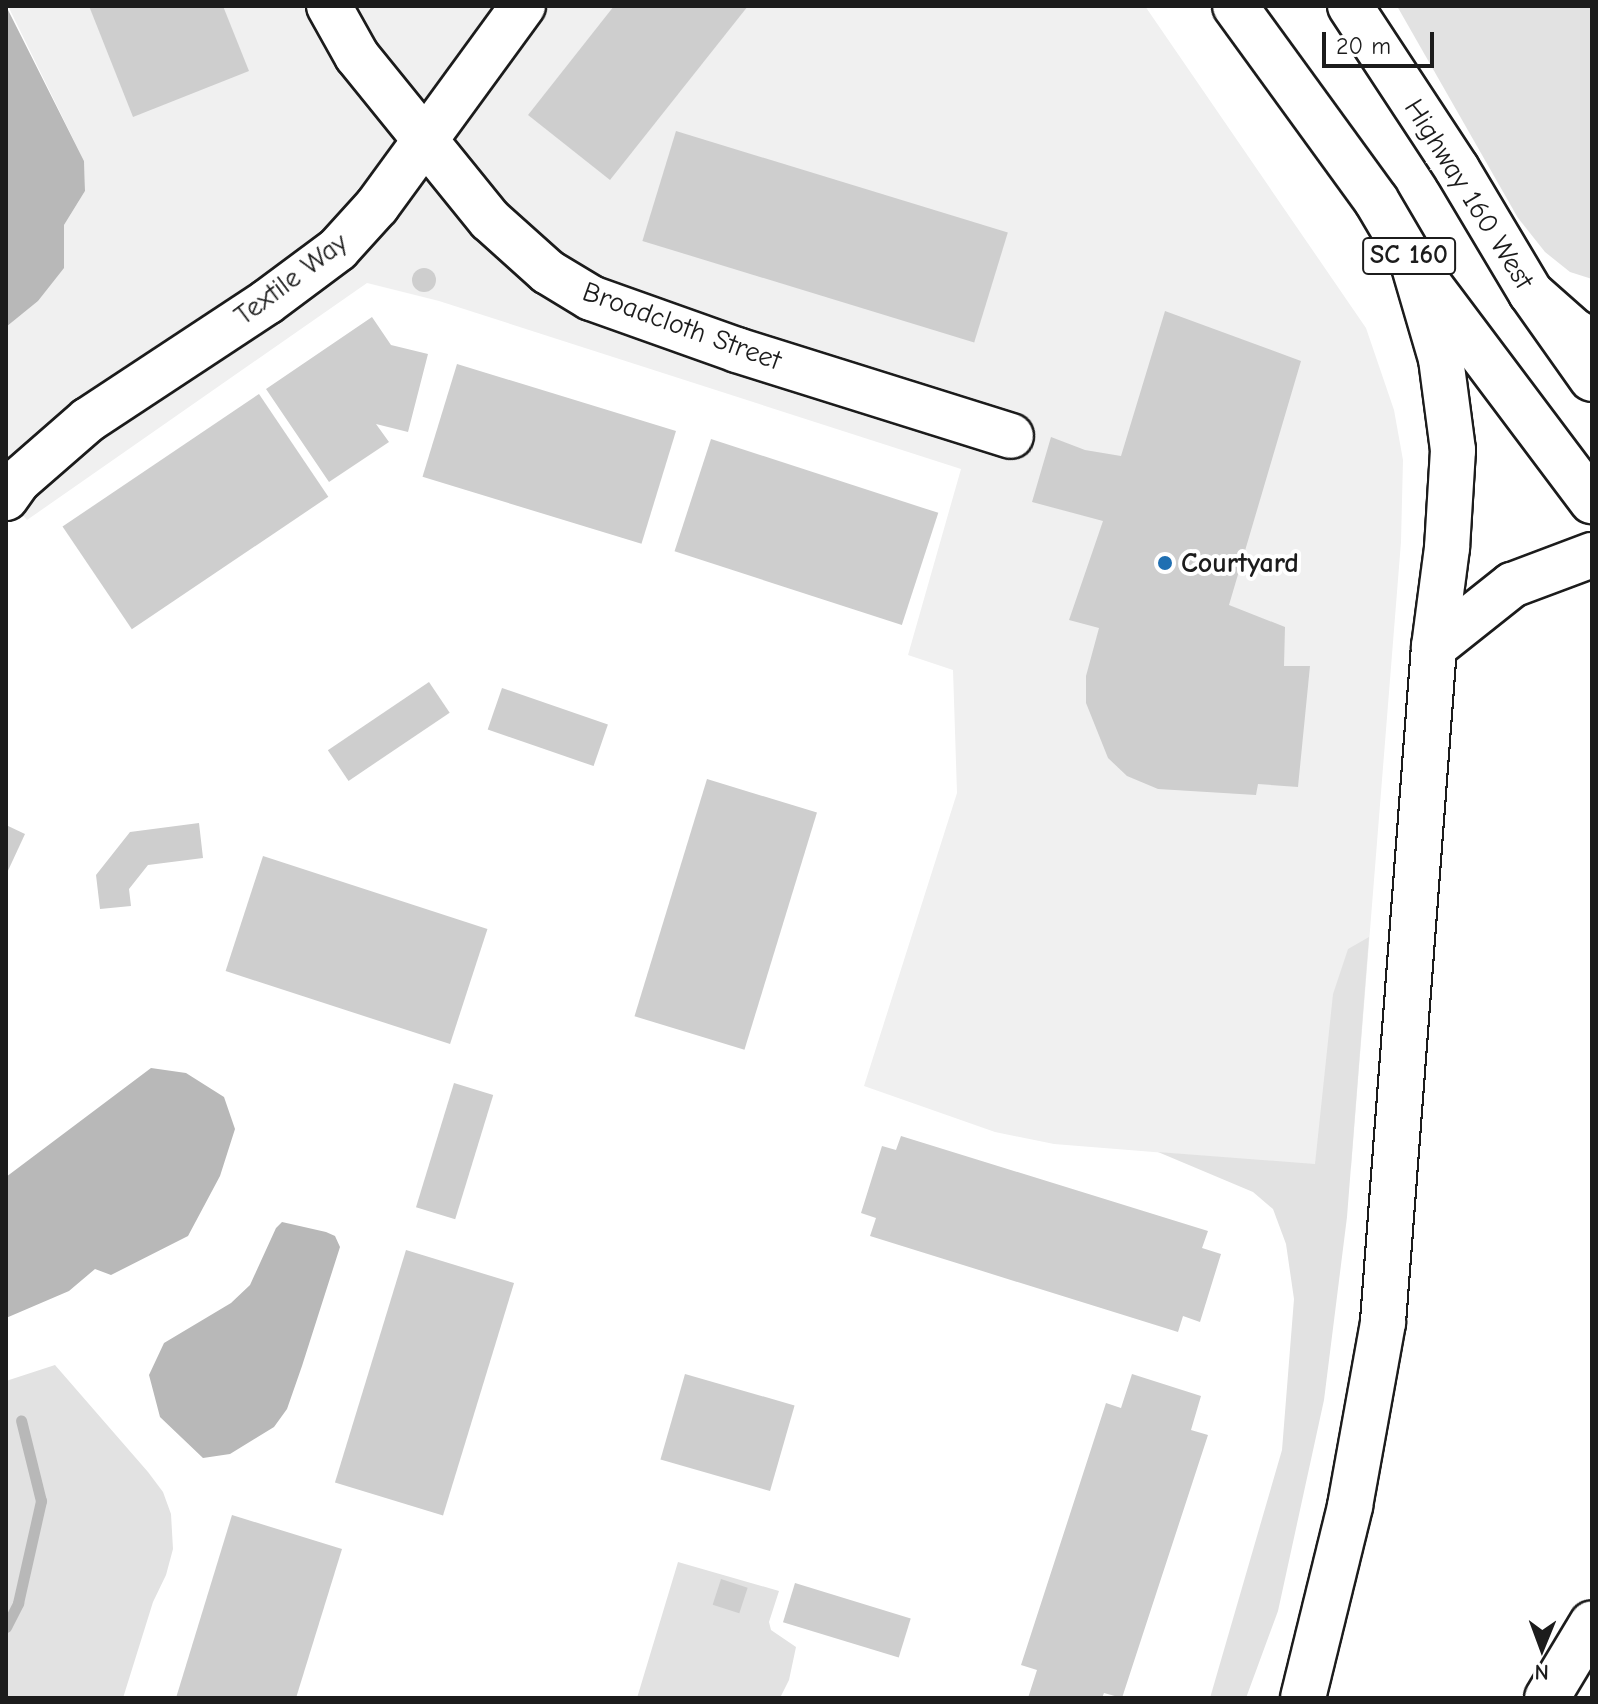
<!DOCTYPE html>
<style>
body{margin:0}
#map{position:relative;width:1598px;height:1704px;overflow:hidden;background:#fff;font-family:"Comic Neue",sans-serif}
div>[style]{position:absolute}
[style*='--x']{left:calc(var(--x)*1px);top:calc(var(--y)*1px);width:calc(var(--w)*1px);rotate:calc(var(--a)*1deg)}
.built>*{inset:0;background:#f0f0f0}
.green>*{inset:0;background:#e2e2e2}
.water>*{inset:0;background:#b8b8b8}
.stream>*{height:11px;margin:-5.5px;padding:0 5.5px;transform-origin:5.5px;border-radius:5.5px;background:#b8b8b8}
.building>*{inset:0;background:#cecece;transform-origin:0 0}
.round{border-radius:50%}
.roads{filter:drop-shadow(2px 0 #1c1c1c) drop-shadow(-2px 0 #1c1c1c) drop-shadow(0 2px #1c1c1c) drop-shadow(0 -2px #1c1c1c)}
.minor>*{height:44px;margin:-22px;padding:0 22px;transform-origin:22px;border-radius:22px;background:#fff}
.major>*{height:44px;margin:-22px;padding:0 22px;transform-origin:22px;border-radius:22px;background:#fff}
.highway>*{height:44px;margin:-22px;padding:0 22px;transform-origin:22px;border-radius:22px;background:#fff}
.dots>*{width:22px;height:22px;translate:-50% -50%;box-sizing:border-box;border:4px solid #fff;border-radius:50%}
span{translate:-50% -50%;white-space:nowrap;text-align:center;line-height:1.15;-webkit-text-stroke:8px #fff;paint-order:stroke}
.shield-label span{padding:2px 6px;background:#fff;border:2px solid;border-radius:6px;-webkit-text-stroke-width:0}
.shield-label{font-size:26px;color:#1c1c1c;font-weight:700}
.street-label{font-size:28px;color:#1c1c1c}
.poi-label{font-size:28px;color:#1c1c1c;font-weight:700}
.left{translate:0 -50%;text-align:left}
.frame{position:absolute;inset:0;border:8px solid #1c1c1c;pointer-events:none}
.north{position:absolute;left:1502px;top:1608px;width:80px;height:80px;-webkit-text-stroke:6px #fff;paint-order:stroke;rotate:181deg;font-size:22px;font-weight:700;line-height:32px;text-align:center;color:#1c1c1c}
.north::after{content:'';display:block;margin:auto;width:28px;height:36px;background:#1c1c1c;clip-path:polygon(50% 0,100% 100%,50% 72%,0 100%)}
.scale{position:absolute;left:1322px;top:32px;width:112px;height:36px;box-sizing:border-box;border:4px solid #1c1c1c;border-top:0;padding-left:10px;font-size:24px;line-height:28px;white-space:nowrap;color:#1c1c1c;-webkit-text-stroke:6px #fff;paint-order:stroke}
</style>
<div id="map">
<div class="built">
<div style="clip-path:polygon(8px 6px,1145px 6px,1366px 328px,1394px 410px,1403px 460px,1401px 542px,1351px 1168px,1054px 1144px,995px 1132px,864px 1086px,957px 793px,953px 670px,908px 655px,961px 469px,439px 301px,367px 283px,27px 520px,6px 496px,6px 327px,38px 301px,63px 268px,64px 225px,85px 191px,84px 161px)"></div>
</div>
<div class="green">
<div style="clip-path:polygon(1397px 6px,1592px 6px,1592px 279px,1570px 272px,1545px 252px,1518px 218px)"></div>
<div style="clip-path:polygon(1369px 937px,1347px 1217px,1324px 1400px,1278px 1611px,1246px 1698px,1210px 1698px,1282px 1450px,1294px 1299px,1286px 1244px,1273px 1209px,1253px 1192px,1158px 1152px,1315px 1164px,1333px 994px,1348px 949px)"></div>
<div style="clip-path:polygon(55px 1365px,148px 1472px,163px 1492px,171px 1514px,173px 1549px,166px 1575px,153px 1602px,123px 1698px,6px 1698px,6px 1381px)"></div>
<div style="clip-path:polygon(678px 1562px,779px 1591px,769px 1622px,771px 1630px,796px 1647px,789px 1680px,780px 1698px,637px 1698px)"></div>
</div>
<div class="water">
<div style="clip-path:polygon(6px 6px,84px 161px,85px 191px,64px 225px,64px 268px,38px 301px,6px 327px)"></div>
<div style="clip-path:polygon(151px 1068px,186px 1073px,224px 1097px,235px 1129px,220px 1176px,188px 1236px,111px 1275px,95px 1269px,69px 1291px,6px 1318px,6px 1177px)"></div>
<div style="clip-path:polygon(282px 1222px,326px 1232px,335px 1236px,340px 1247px,302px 1366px,287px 1409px,274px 1427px,230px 1454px,203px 1458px,160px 1417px,149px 1375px,164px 1343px,231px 1303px,250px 1285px,276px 1228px)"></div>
</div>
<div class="stream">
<div style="--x:6;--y:1627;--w:27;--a:-63"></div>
<div style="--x:18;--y:1603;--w:105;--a:-77.3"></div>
<div style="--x:41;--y:1501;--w:83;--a:-103.9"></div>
</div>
<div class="building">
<div style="clip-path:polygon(89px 6px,223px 6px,249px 71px,133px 117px)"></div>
<div style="clip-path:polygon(614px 6px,748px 6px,610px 180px,528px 115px)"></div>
<div style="left:676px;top:131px;width:347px;height:115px;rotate:17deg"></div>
<div class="round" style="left:412px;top:268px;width:24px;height:24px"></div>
<div style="clip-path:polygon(1165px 311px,1301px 361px,1229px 605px,1285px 627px,1284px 666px,1310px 666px,1298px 787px,1258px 784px,1256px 795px,1158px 789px,1127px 776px,1108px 758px,1086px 703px,1086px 676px,1099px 628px,1069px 620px,1103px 521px,1032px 502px,1051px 437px,1085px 450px,1121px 456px)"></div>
<div style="clip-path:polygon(372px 317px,391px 345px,428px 354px,408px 432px,376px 424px,389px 442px,329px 482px,266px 389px)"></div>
<div style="left:457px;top:364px;width:229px;height:118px;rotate:17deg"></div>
<div style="left:259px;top:394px;width:124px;height:237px;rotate:56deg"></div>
<div style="left:711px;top:439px;width:239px;height:118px;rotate:18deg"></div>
<div style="left:429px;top:682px;width:37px;height:122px;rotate:56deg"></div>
<div style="left:502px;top:688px;width:112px;height:44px;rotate:19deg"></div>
<div style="left:707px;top:779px;width:115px;height:248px;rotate:17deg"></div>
<div style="clip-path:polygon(199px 823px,203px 858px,148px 865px,129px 889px,131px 906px,100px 909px,96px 875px,130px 832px)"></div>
<div style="clip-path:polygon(6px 825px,25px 834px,6px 875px)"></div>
<div style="left:263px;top:856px;width:236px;height:121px;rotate:18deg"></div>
<div style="left:454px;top:1083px;width:41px;height:130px;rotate:17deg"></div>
<div style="clip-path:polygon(901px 1136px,1208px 1231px,1202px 1248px,1221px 1254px,1200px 1322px,1183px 1316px,1178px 1332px,870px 1236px,876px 1218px,861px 1213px,882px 1146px,896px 1150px)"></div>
<div style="left:406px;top:1250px;width:113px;height:243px;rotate:17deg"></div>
<div style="left:685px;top:1374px;width:114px;height:89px;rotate:16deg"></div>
<div style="clip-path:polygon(1132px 1374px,1201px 1396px,1191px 1430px,1208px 1435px,1122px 1698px,1104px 1693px,1102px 1698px,1028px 1698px,1037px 1670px,1021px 1665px,1106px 1403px,1121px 1408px)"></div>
<div style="clip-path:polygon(232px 1515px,342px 1549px,296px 1698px,176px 1698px)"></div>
<div style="left:721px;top:1579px;width:28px;height:27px;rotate:18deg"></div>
<div style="left:795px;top:1583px;width:121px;height:41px;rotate:17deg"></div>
</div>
<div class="roads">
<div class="minor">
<div style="--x:329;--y:6;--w:57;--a:60.8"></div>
<div style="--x:357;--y:56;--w:211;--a:51"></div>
<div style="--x:490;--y:220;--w:78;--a:41.9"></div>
<div style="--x:548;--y:272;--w:50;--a:31.2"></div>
<div style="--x:591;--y:298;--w:155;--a:19.6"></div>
<div style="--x:737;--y:350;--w:287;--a:17.4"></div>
<div style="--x:6;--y:498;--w:21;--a:-55"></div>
<div style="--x:18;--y:481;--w:93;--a:-41.1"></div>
<div style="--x:88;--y:420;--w:214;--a:-33.4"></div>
<div style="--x:267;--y:302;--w:89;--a:-36.7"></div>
<div style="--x:338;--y:249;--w:58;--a:-47.8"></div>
<div style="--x:377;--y:206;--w:248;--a:-53.9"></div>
</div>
<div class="major">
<div style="--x:1235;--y:6;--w:240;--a:54"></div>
<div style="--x:1376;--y:200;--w:73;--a:59.6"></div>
<div style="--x:1413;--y:263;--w:298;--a:53.1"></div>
<div style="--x:1350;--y:6;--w:195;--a:56.7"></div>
<div style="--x:1457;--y:169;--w:144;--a:59.2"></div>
<div style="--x:1531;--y:293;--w:105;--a:54.7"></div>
</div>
<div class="highway">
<div style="--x:1413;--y:263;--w:100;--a:73.7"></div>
<div style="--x:1441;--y:359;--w:92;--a:82.5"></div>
<div style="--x:1453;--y:450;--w:98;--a:93.5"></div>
<div style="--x:1447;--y:548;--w:100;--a:97.5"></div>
<div style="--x:1531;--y:293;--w:57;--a:41.5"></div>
<div style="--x:1574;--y:331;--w:21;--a:29"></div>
<div style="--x:1303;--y:1698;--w:198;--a:-76.2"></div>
<div style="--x:1350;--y:1506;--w:187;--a:-79.8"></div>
<div style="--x:1383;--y:1322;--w:677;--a:-85.68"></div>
<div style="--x:1434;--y:647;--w:100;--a:-38.5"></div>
<div style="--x:1512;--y:585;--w:85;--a:-20.6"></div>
<div style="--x:1547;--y:1698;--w:87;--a:-59"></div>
</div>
</div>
<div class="dots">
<div style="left:1165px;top:563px;background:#1f6fb2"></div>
</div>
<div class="shield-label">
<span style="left:1409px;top:256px">SC 160</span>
</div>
<div class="street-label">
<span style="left:1469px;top:194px;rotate:58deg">Highway 160 West</span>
<span style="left:291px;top:279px;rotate:-37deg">Textile Way</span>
<span style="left:682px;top:326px;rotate:20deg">Broadcloth Street</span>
</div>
<div class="poi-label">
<span class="left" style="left:1181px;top:563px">Courtyard</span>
</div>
<div class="frame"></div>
<div class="north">N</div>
<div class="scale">20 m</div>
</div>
